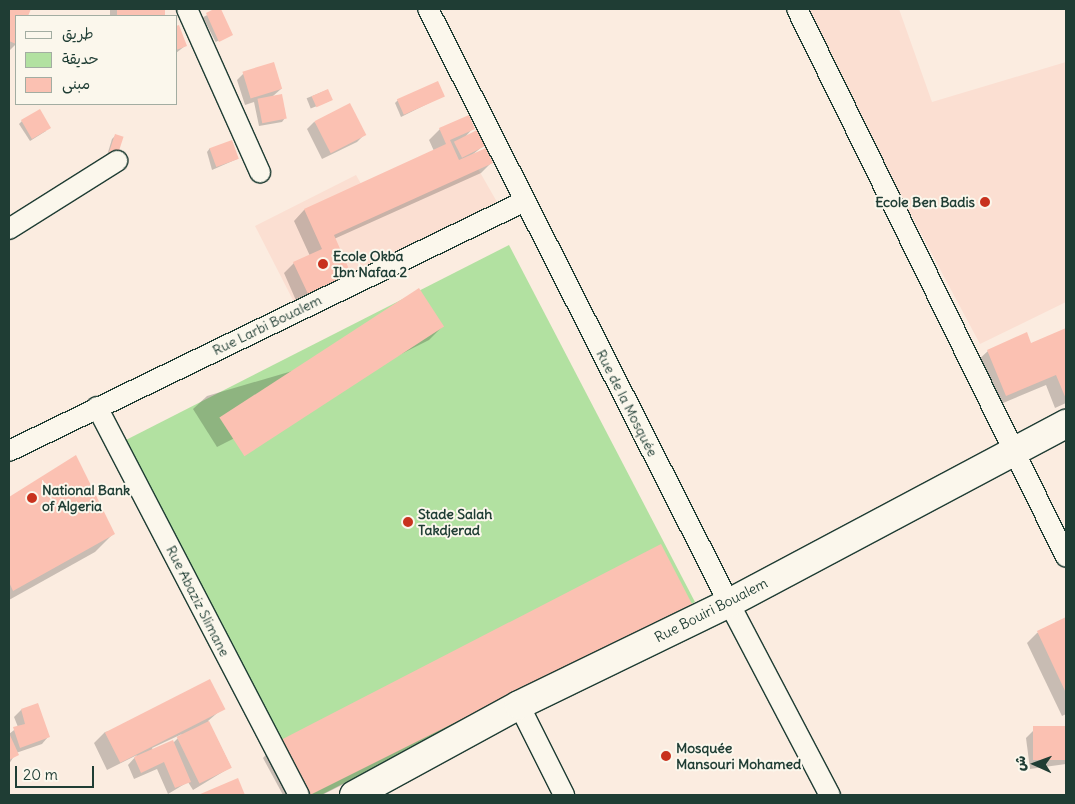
<!DOCTYPE html>
<meta charset="utf-8">
<style>
body{margin:0}
#map{position:relative;width:1075px;height:804px;overflow:hidden;background:#fbece0;font-family:Delius,"Playpen Sans Arabic",sans-serif}
div>[style]{position:absolute}
[style*='--x']{left:calc(var(--x)*1px);top:calc(var(--y)*1px);width:calc(var(--w)*1px);rotate:calc(var(--a)*1deg)}
.built>*{inset:0;background:#fbdfd2}
.green>*{inset:0;background:#b2e1a1}
.shadow>*{inset:0;background:#0003;transform-origin:0 0}
.building>*{inset:0;background:#fbc1b2;transform-origin:0 0}
.roads{filter:drop-shadow(1px 0 #1f3d34) drop-shadow(-1px 0 #1f3d34) drop-shadow(0 1px #1f3d34) drop-shadow(0 -1px #1f3d34)}
.minor>*{height:20px;margin:-10px;padding:0 10px;transform-origin:10px;border-radius:10px;background:#fbf7ec}
.secondary>*{height:28px;margin:-14px;padding:0 14px;transform-origin:14px;border-radius:14px;background:#fbf7ec}
.dots>*{width:14px;height:14px;translate:-50% -50%;box-sizing:border-box;border:2px solid #fbf7ec;border-radius:50%}
span{translate:-50% -50%;white-space:nowrap;text-align:center;line-height:1.15;-webkit-text-stroke:4px #fbf7ec;paint-order:stroke}
.poi-label{font-size:14px;color:#1f3d34;font-weight:700}
.right{translate:-100% -50%;text-align:right}
.left{translate:0 -50%;text-align:left}
.street-label{font-size:14px;color:#1f3d34}
.frame{position:absolute;inset:0;border:10px solid #1f3d34;pointer-events:none}
.legend{position:absolute;left:15px;top:15px;width:162px;height:90px;box-sizing:border-box;background:#fbf7ec;border:1px solid #a3ada2;margin:0;padding:6px 9px;list-style:none;font-size:15px;color:#1f3d34}
.legend li{display:flex;align-items:center;gap:10px;height:25px}
.legend b{width:25px;border:1px solid #a3ada2}
.north{position:absolute;left:1010px;top:739px;width:50px;height:50px;-webkit-text-stroke:4px #fbf7ec;paint-order:stroke;rotate:272deg;font-size:14px;font-weight:700;line-height:20px;text-align:center;color:#1f3d34}
.north::after{content:'';display:block;margin:auto;width:18px;height:22px;background:#1f3d34;clip-path:polygon(50% 0,100% 100%,50% 72%,0 100%)}
.scale{position:absolute;left:15px;top:766px;width:79px;height:22px;box-sizing:border-box;border:2px solid #1f3d34;border-top:0;padding-left:6px;font-size:15px;line-height:18px;white-space:nowrap;color:#1f3d34;-webkit-text-stroke:4px #fbf7ec;paint-order:stroke}
</style>
<div id="map">
<div class="built">
<div style="clip-path:polygon(801px 9px,899px 9px,932px 102px,1066px 62px,1066px 302px,980px 344px)"></div>
<div style="clip-path:polygon(477px 167px,497px 202px,294px 302px,255px 226px,356px 175px,376px 210px)"></div>
</div>
<div class="green">
<div style="clip-path:polygon(509px 245px,695px 602px,321px 795px,300px 795px,122px 442px)"></div>
</div>
<div class="shadow">
<div style="clip-path:polygon(9px 9px,30px 9px,27px 16px,16px 16px,16px 44px,10px 50px)"></div>
<div style="left:110px;top:9px;width:54px;height:7px"></div>
<div style="left:219px;top:9px;width:28px;height:18px;rotate:63deg"></div>
<div style="clip-path:polygon(176px 28px,185px 46px,176px 53px)"></div>
<div style="clip-path:polygon(244px 73px,281px 89px,273px 96px,285px 118px,282px 122px,259px 126px,254px 102px,245px 105px,237px 80px)"></div>
<div style="left:327px;top:90px;width:11px;height:22px;rotate:68deg"></div>
<div style="clip-path:polygon(443px 96px,401px 117px,395px 103px,398px 100px)"></div>
<div style="clip-path:polygon(22px 121px,46px 131px,30px 141px,19px 124px)"></div>
<div style="clip-path:polygon(314px 122px,364px 135px,357px 142px,322px 159px,307px 129px)"></div>
<div style="clip-path:polygon(473px 128px,466px 136px,483px 146px,472px 155px,491px 163px,481px 173px,334px 239px,351px 276px,298px 305px,284px 273px,294px 263px,310px 256px,294px 221px,304px 210px,434px 151px,429px 140px,440px 129px)"></div>
<div style="clip-path:polygon(115px 136px,117px 158px,106px 159px,112px 139px)"></div>
<div style="clip-path:polygon(210px 148px,237px 159px,212px 170px,207px 152px)"></div>
<div style="clip-path:polygon(442px 327px,429px 340px,217px 447px,193px 409px,207px 396px)"></div>
<div style="clip-path:polygon(1066px 329px,1066px 403px,1055px 408px,1046px 385px,996px 406px,977px 361px,988px 351px,1031px 344px)"></div>
<div style="clip-path:polygon(75px 457px,113px 534px,95px 552px,9px 600px,9px 498px)"></div>
<div style="clip-path:polygon(690px 604px,677px 617px,322px 795px,283px 795px,263px 758px,276px 744px)"></div>
<div style="clip-path:polygon(1066px 619px,1066px 714px,1062px 716px,1027px 643px,1037px 633px)"></div>
<div style="clip-path:polygon(38px 705px,48px 737px,42px 744px,16px 753px,9px 764px,9px 734px,18px 727px,14px 717px,21px 710px)"></div>
<div style="clip-path:polygon(evenodd,223px 708px,208px 721px,231px 767px,193px 790px,188px 782px,168px 794px,157px 769px,134px 779px,128px 765px,137px 755px,107px 770px,94px 743px,105px 732px,223px 708px,182px 734px,173px 743px,153px 750px,152px 748px,182px 734px)"></div>
<div style="clip-path:polygon(1066px 728px,1066px 764px,1030px 769px,1026px 738px,1033px 731px)"></div>
</div>
<div class="building">
<div style="clip-path:polygon(9px 9px,31px 9px,28px 16px,16px 16px,16px 44px,9px 41px)"></div>
<div style="left:117px;top:9px;width:48px;height:7px"></div>
<div style="clip-path:polygon(214px 9px,221px 9px,233px 35px,219px 42px,206px 13px)"></div>
<div style="clip-path:polygon(179px 25px,187px 46px,176px 50px,176px 26px)"></div>
<div style="left:274px;top:62px;width:28px;height:33px;rotate:73deg"></div>
<div style="left:438px;top:81px;width:17px;height:45px;rotate:66deg"></div>
<div style="left:328px;top:89px;width:12px;height:18px;rotate:66deg"></div>
<div style="left:282px;top:94px;width:25px;height:25px;rotate:79deg"></div>
<div style="left:350px;top:103px;width:36px;height:40px;rotate:63deg"></div>
<div style="left:40px;top:109px;width:22px;height:22px;rotate:60deg"></div>
<div style="clip-path:polygon(469px 115px,475px 129px,450px 140px,459px 160px,486px 148px,493px 163px,334px 235px,352px 276px,309px 296px,293px 262px,322px 249px,304px 209px,446px 144px,439px 128px)"></div>
<div style="left:477px;top:130px;width:18px;height:26px;rotate:63deg"></div>
<div style="left:115px;top:134px;width:9px;height:22px;rotate:18deg"></div>
<div style="left:232px;top:140px;width:20px;height:24px;rotate:70deg"></div>
<div style="left:419px;top:288px;width:46px;height:238px;rotate:57deg"></div>
<div style="clip-path:polygon(1066px 328px,1066px 399px,1056px 375px,1006px 396px,987px 350px,1027px 332px,1031px 343px)"></div>
<div style="clip-path:polygon(76px 455px,115px 534px,13px 591px,9px 582px,9px 497px)"></div>
<div style="clip-path:polygon(661px 544px,692px 604px,310px 795px,303px 795px,275px 743px)"></div>
<div style="clip-path:polygon(1066px 617px,1066px 693px,1037px 631px)"></div>
<div style="left:210px;top:679px;width:34px;height:118px;rotate:63deg"></div>
<div style="clip-path:polygon(38px 703px,50px 737px,20px 748px,13px 727px,25px 724px,21px 709px)"></div>
<div style="left:209px;top:721px;width:52px;height:36px;rotate:64deg"></div>
<div style="left:1066px;top:726px;width:34px;height:33px;rotate:90deg"></div>
<div style="clip-path:polygon(9px 733px,19px 755px,9px 760px)"></div>
<div style="clip-path:polygon(173px 740px,191px 782px,175px 788px,164px 762px,141px 773px,134px 757px)"></div>
<div style="clip-path:polygon(238px 778px,245px 795px,198px 795px)"></div>
</div>
<div class="roads">
<div class="minor">
<div style="--x:187;--y:9;--w:179;--a:65.9"></div>
<div style="--x:428;--y:9;--w:666;--a:63.13"></div>
<div style="--x:729;--y:603;--w:217;--a:62.3"></div>
<div style="--x:797;--y:9;--w:610;--a:63.85"></div>
<div style="--x:9;--y:229;--w:128;--a:-32.2"></div>
<div style="--x:97;--y:407;--w:437;--a:62.5"></div>
<div style="--x:9;--y:451;--w:573;--a:-25.85"></div>
<div style="--x:519;--y:705;--w:101;--a:63.4"></div>
</div>
<div class="secondary">
<div style="--x:354;--y:795;--w:188;--a:-28.6"></div>
<div style="--x:519;--y:705;--w:233;--a:-25.9"></div>
<div style="--x:729;--y:603;--w:382;--a:-28"></div>
</div>
</div>
<div class="dots">
<div style="left:985px;top:202px;background:#c8321e"></div>
<div style="left:323px;top:264px;background:#c8321e"></div>
<div style="left:32px;top:498px;background:#c8321e"></div>
<div style="left:408px;top:522px;background:#c8321e"></div>
<div style="left:666px;top:756px;background:#c8321e"></div>
</div>
<div class="poi-label">
<span class="right" style="left:975px;top:202px">Ecole Ben Badis</span>
<span class="left" style="left:333px;top:264px">Ecole Okba<br>Ibn Nafaa 2</span>
<span class="left" style="left:42px;top:498px">National Bank<br>of Algeria</span>
<span class="left" style="left:418px;top:522px">Stade Salah<br>Takdjerad</span>
<span class="left" style="left:676px;top:756px">Mosquée<br>Mansouri Mohamed</span>
</div>
<div class="street-label">
<span style="left:267px;top:325px;rotate:-26deg">Rue Larbi Boualem</span>
<span style="left:627px;top:403px;rotate:63deg">Rue de la Mosquée</span>
<span style="left:198px;top:601px;rotate:63deg">Rue Abaziz Slimane</span>
<span style="left:711px;top:610px;rotate:-27deg">Rue Bouiri Boualem</span>
</div>
<div class="frame"></div>
<ul class="legend">
<li><b style="height:6px;background:#fbf7ec"></b>طريق</li>
<li><b style="height:14px;background:#b2e1a1"></b>حديقة</li>
<li><b style="height:14px;background:#fbc1b2"></b>مبنى</li>
</ul>
<div class="north">ش</div>
<div class="scale">20 m</div>
</div>
